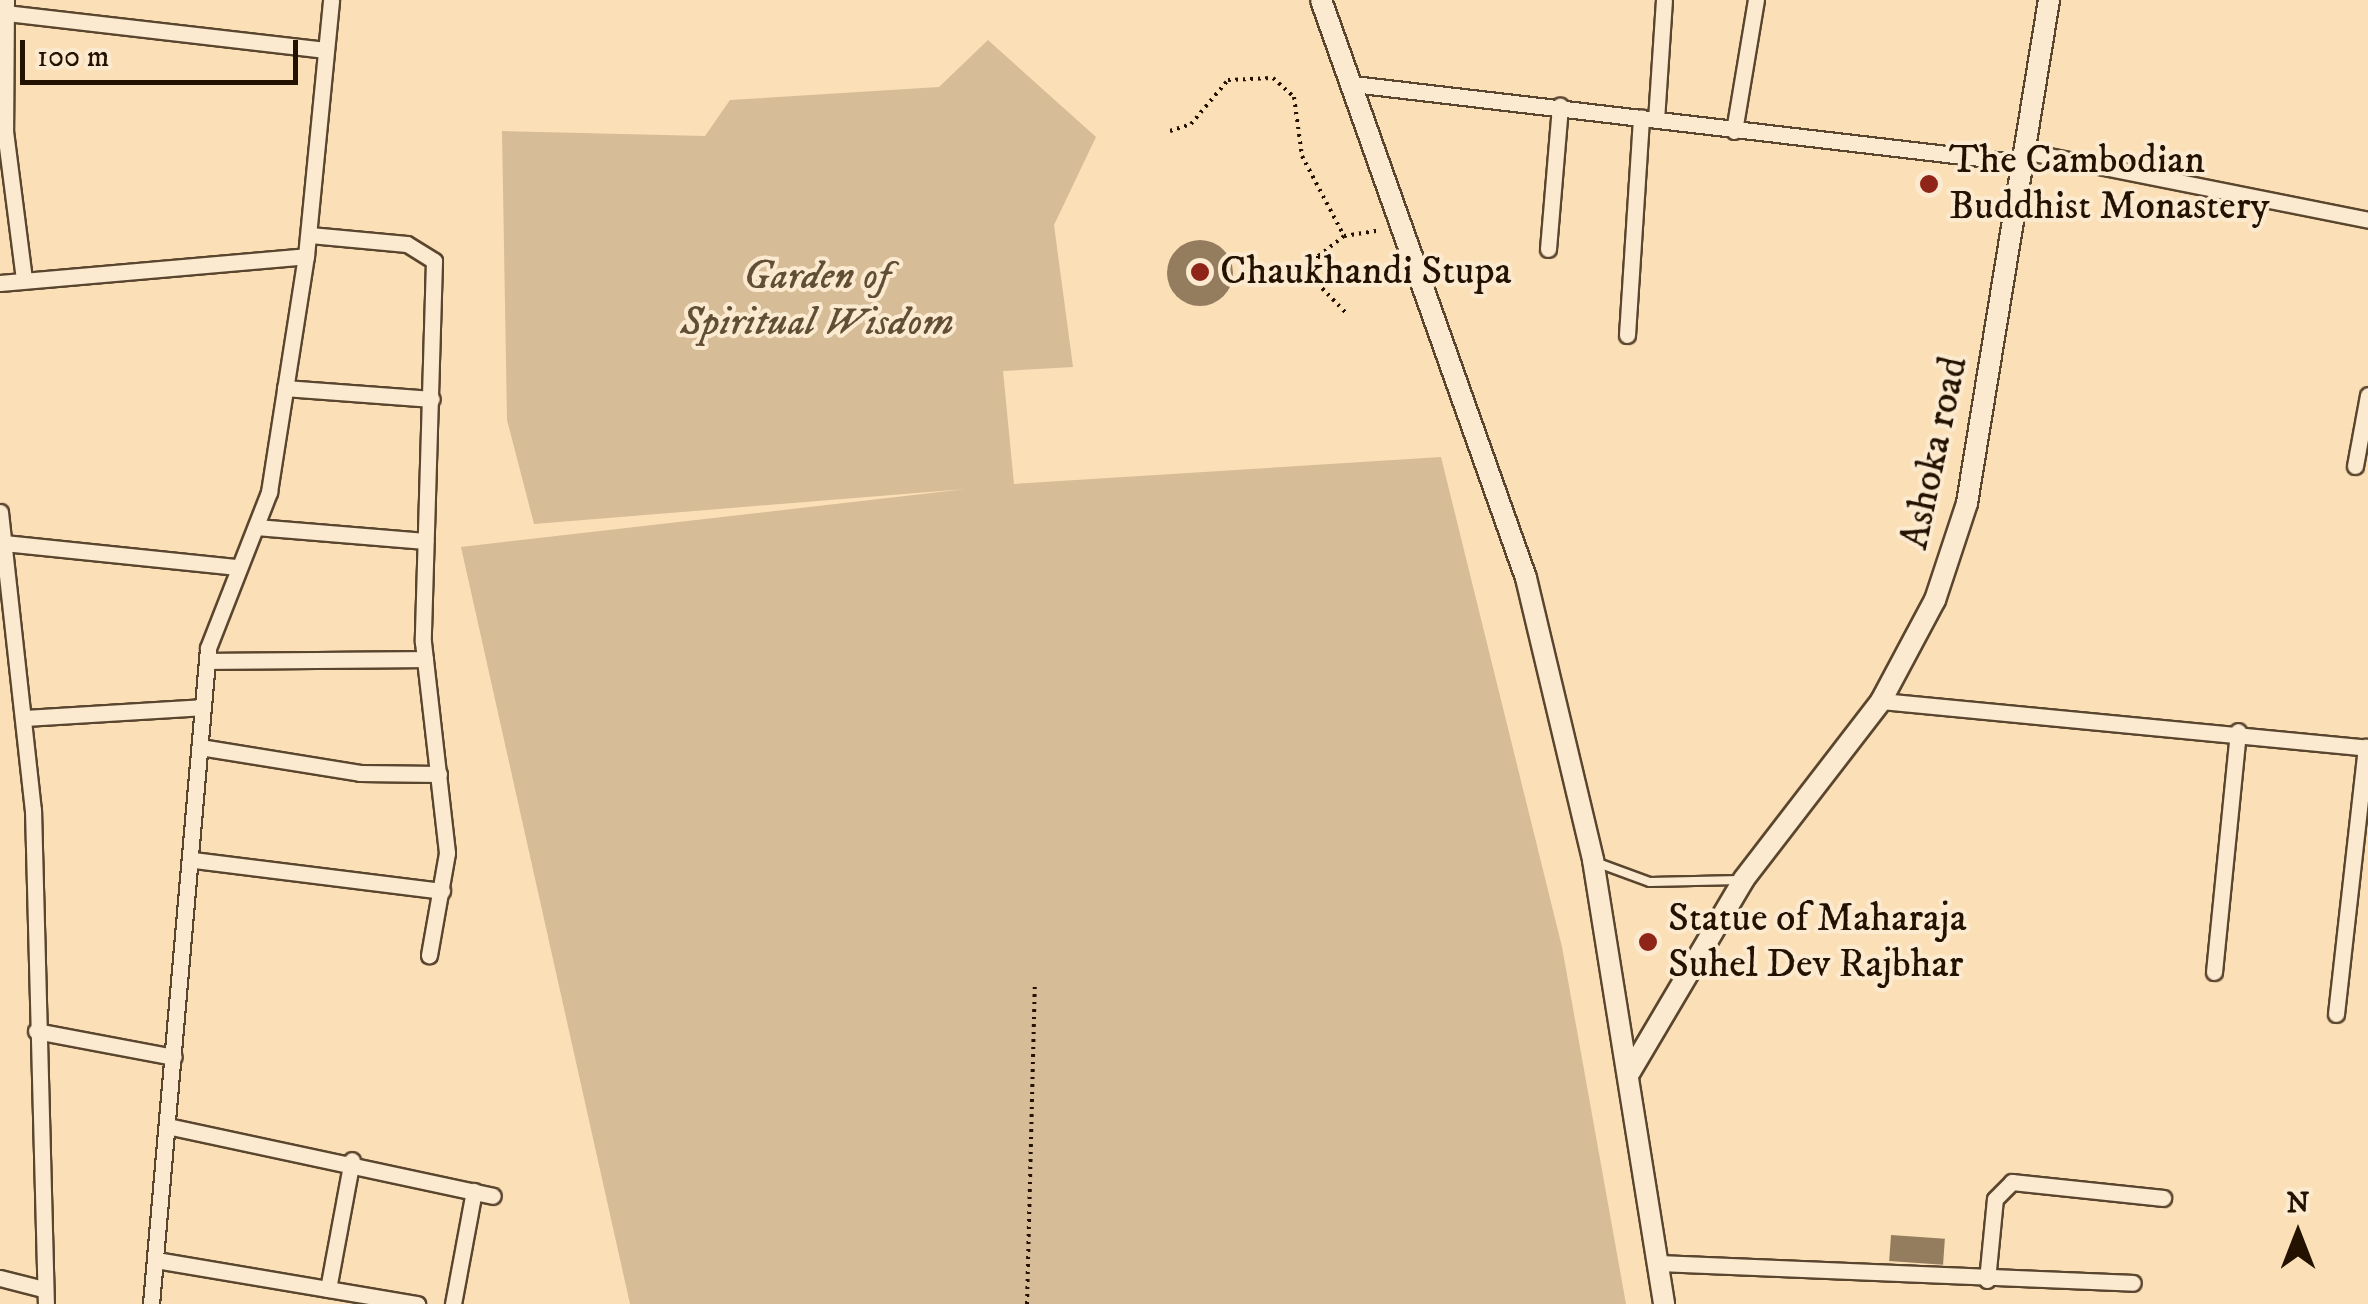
<!DOCTYPE html>
<style>
body{margin:0}
#map{position:relative;width:2368px;height:1304px;overflow:hidden;background:#fbdfb6;font-family:"IM FELL DW Pica",serif}
div>[style]{position:absolute}
[style*='--x']{left:calc(var(--x)*1px);top:calc(var(--y)*1px);width:calc(var(--w)*1px);rotate:calc(var(--a)*1deg)}
.green>*{inset:0;background:#d6bc97}
.building>*{inset:0;background:#947d5f;transform-origin:0 0}
.round{border-radius:50%}
.path>*{height:4px;margin-top:-2px;transform-origin:0;background:repeating-linear-gradient(90deg,#241200 0 2.5px,transparent 0 7.5px)}
.roads{filter:drop-shadow(2px 0 #5a452e) drop-shadow(-2px 0 #5a452e) drop-shadow(0 2px #5a452e) drop-shadow(0 -2px #5a452e)}
.lane>*{height:8px;margin:-4px;padding:0 4px;transform-origin:4px;border-radius:4px;background:#fcead0}
.street>*{height:15px;margin:-7.5px;padding:0 7.5px;transform-origin:7.5px;border-radius:7.5px;background:#fcead0}
.secondary>*{height:20px;margin:-10px;padding:0 10px;transform-origin:10px;border-radius:10px;background:#fcead0}
.dots>*{width:28px;height:28px;translate:-50% -50%;box-sizing:border-box;border:5px solid #fcead0;border-radius:50%}
span{translate:-50% -50%;white-space:nowrap;text-align:center;line-height:1.15;-webkit-text-stroke:8px #fcead0;paint-order:stroke}
.poi-label{font-size:40px;color:#241200}
.left{translate:0 -50%;text-align:left}
.park-label{font-size:40px;color:#624e35;font-style:italic}
.street-label{font-size:40px;color:#241200}
.north{position:absolute;left:2248px;top:1184px;width:100px;height:100px;-webkit-text-stroke:8px #fcead0;paint-order:stroke;rotate:0deg;font-size:28px;font-weight:700;line-height:40px;text-align:center;color:#241200}
.north::after{content:'';display:block;margin:auto;width:35px;height:45px;background:#241200;clip-path:polygon(50% 0,100% 100%,50% 72%,0 100%)}
.scale{position:absolute;left:20px;top:40px;width:278px;height:45px;box-sizing:border-box;border:5px solid #241200;border-top:0;padding-left:12px;font-size:30px;line-height:35px;white-space:nowrap;color:#241200;-webkit-text-stroke:8px #fcead0;paint-order:stroke}
</style>
<div id="map">
<div class="green">
<div style="clip-path:polygon(988px 40px,1096px 137px,1054px 225px,1073px 367px,1003px 371px,1014px 484px,1441px 457px,1562px 947px,1626px 1304px,630px 1304px,461px 547px,966px 489px,534px 524px,507px 420px,502px 131px,705px 136px,730px 100px,939px 87px)"></div>
</div>
<div class="building">
<div class="round" style="left:1167px;top:240px;width:66px;height:66px"></div>
<div style="left:1891px;top:1235px;width:54px;height:26px;rotate:4deg"></div>
</div>
<div class="path">
<div style="--x:1170;--y:131;--w:22;--a:-18"></div>
<div style="--x:1191;--y:124;--w:57;--a:-49.9"></div>
<div style="--x:1228;--y:80;--w:45;--a:-2.5"></div>
<div style="--x:1273;--y:78;--w:28;--a:42"></div>
<div style="--x:1294;--y:97;--w:60;--a:82.3"></div>
<div style="--x:1302;--y:156;--w:90;--a:62.3"></div>
<div style="--x:1344;--y:236;--w:37;--a:-9"></div>
<div style="--x:1344;--y:236;--w:33;--a:142"></div>
<div style="--x:1318;--y:256;--w:27;--a:92"></div>
<div style="--x:1317;--y:283;--w:43;--a:45.9"></div>
<div style="--x:1027;--y:1304;--w:320;--a:-88.6"></div>
</div>
<div class="roads">
<div class="lane">
<div style="--x:1598;--y:863;--w:55;--a:20.1"></div>
<div style="--x:1650;--y:882;--w:90;--a:-1.3"></div>
</div>
<div class="street">
<div style="--x:6;--y:0;--w:131;--a:90.4"></div>
<div style="--x:5;--y:131;--w:150;--a:82.7"></div>
<div style="--x:6;--y:13;--w:321;--a:6.6"></div>
<div style="--x:1353;--y:84;--w:674;--a:6.73"></div>
<div style="--x:1656;--y:120;--w:120;--a:-86.2"></div>
<div style="--x:1734;--y:131;--w:133;--a:-80.5"></div>
<div style="--x:2024;--y:151;--w:351;--a:11.3"></div>
<div style="--x:310;--y:235;--w:97;--a:5.3"></div>
<div style="--x:407;--y:244;--w:32;--a:32"></div>
<div style="--x:434;--y:261;--w:381;--a:91.7"></div>
<div style="--x:423;--y:642;--w:212;--a:83.5"></div>
<div style="--x:447;--y:853;--w:104;--a:100"></div>
<div style="--x:1548;--y:249;--w:144;--a:-85.2"></div>
<div style="--x:0;--y:283;--w:307;--a:-5"></div>
<div style="--x:306;--y:256;--w:257;--a:-84.4"></div>
<div style="--x:1627;--y:335;--w:218;--a:-86.3"></div>
<div style="--x:285;--y:388;--w:147;--a:4.3"></div>
<div style="--x:2355;--y:466;--w:72;--a:-79.6"></div>
<div style="--x:0;--y:512;--w:300;--a:83.7"></div>
<div style="--x:33;--y:810;--w:494;--a:88.5"></div>
<div style="--x:256;--y:527;--w:170;--a:4.7"></div>
<div style="--x:4;--y:543;--w:235;--a:5.9"></div>
<div style="--x:207;--y:661;--w:218;--a:-0.5"></div>
<div style="--x:1881;--y:701;--w:489;--a:5.5"></div>
<div style="--x:24;--y:718;--w:178;--a:-3.5"></div>
<div style="--x:200;--y:747;--w:162;--a:9.2"></div>
<div style="--x:360;--y:773;--w:79;--a:0.7"></div>
<div style="--x:194;--y:860;--w:250;--a:7.1"></div>
<div style="--x:2214;--y:972;--w:242;--a:-84.3"></div>
<div style="--x:2336;--y:1014;--w:269;--a:-83.6"></div>
<div style="--x:36;--y:1031;--w:140;--a:10.7"></div>
<div style="--x:167;--y:1126;--w:333;--a:12.1"></div>
<div style="--x:156;--y:1260;--w:265;--a:9.6"></div>
<div style="--x:1660;--y:1263;--w:473;--a:2.4"></div>
<div style="--x:0;--y:1278;--w:44;--a:14.3"></div>
<div style="--x:1987;--y:1280;--w:81;--a:-84.4"></div>
<div style="--x:1995;--y:1199;--w:24;--a:-45"></div>
<div style="--x:2012;--y:1182;--w:152;--a:6"></div>
<div style="--x:328;--y:1289;--w:131;--a:-79.5"></div>
<div style="--x:151;--y:1304;--w:658;--a:-85.03"></div>
<div style="--x:208;--y:648;--w:168;--a:-68.6"></div>
<div style="--x:269;--y:492;--w:239;--a:-81.1"></div>
<div style="--x:453;--y:1304;--w:115;--a:-79.5"></div>
</div>
<div class="secondary">
<div style="--x:1321;--y:0;--w:613;--a:70.47"></div>
<div style="--x:1526;--y:578;--w:290;--a:76.6"></div>
<div style="--x:1593;--y:860;--w:450;--a:80.9"></div>
<div style="--x:1630;--y:1072;--w:224;--a:-59.4"></div>
<div style="--x:1744;--y:879;--w:225;--a:-52.4"></div>
<div style="--x:1881;--y:701;--w:115;--a:-61.9"></div>
<div style="--x:1935;--y:600;--w:102;--a:-71.7"></div>
<div style="--x:1967;--y:503;--w:510;--a:-80.74"></div>
</div>
</div>
<div class="dots">
<div style="left:1929px;top:184px;background:#8f2418"></div>
<div style="left:1200px;top:272px;background:#8f2418"></div>
<div style="left:1648px;top:942px;background:#8f2418"></div>
</div>
<div class="poi-label">
<span class="left" style="left:1949px;top:184px">The Cambodian<br>Buddhist Monastery</span>
<span class="left" style="left:1220px;top:272px">Chaukhandi Stupa</span>
<span class="left" style="left:1668px;top:942px">Statue of Maharaja<br>Suhel Dev Rajbhar</span>
</div>
<div class="park-label">
<span style="left:817px;top:300px">Garden of<br>Spiritual Wisdom</span>
</div>
<div class="street-label">
<span style="left:1935px;top:453px;rotate:-78deg">Ashoka road</span>
</div>
<div class="north">N</div>
<div class="scale">100 m</div>
</div>
